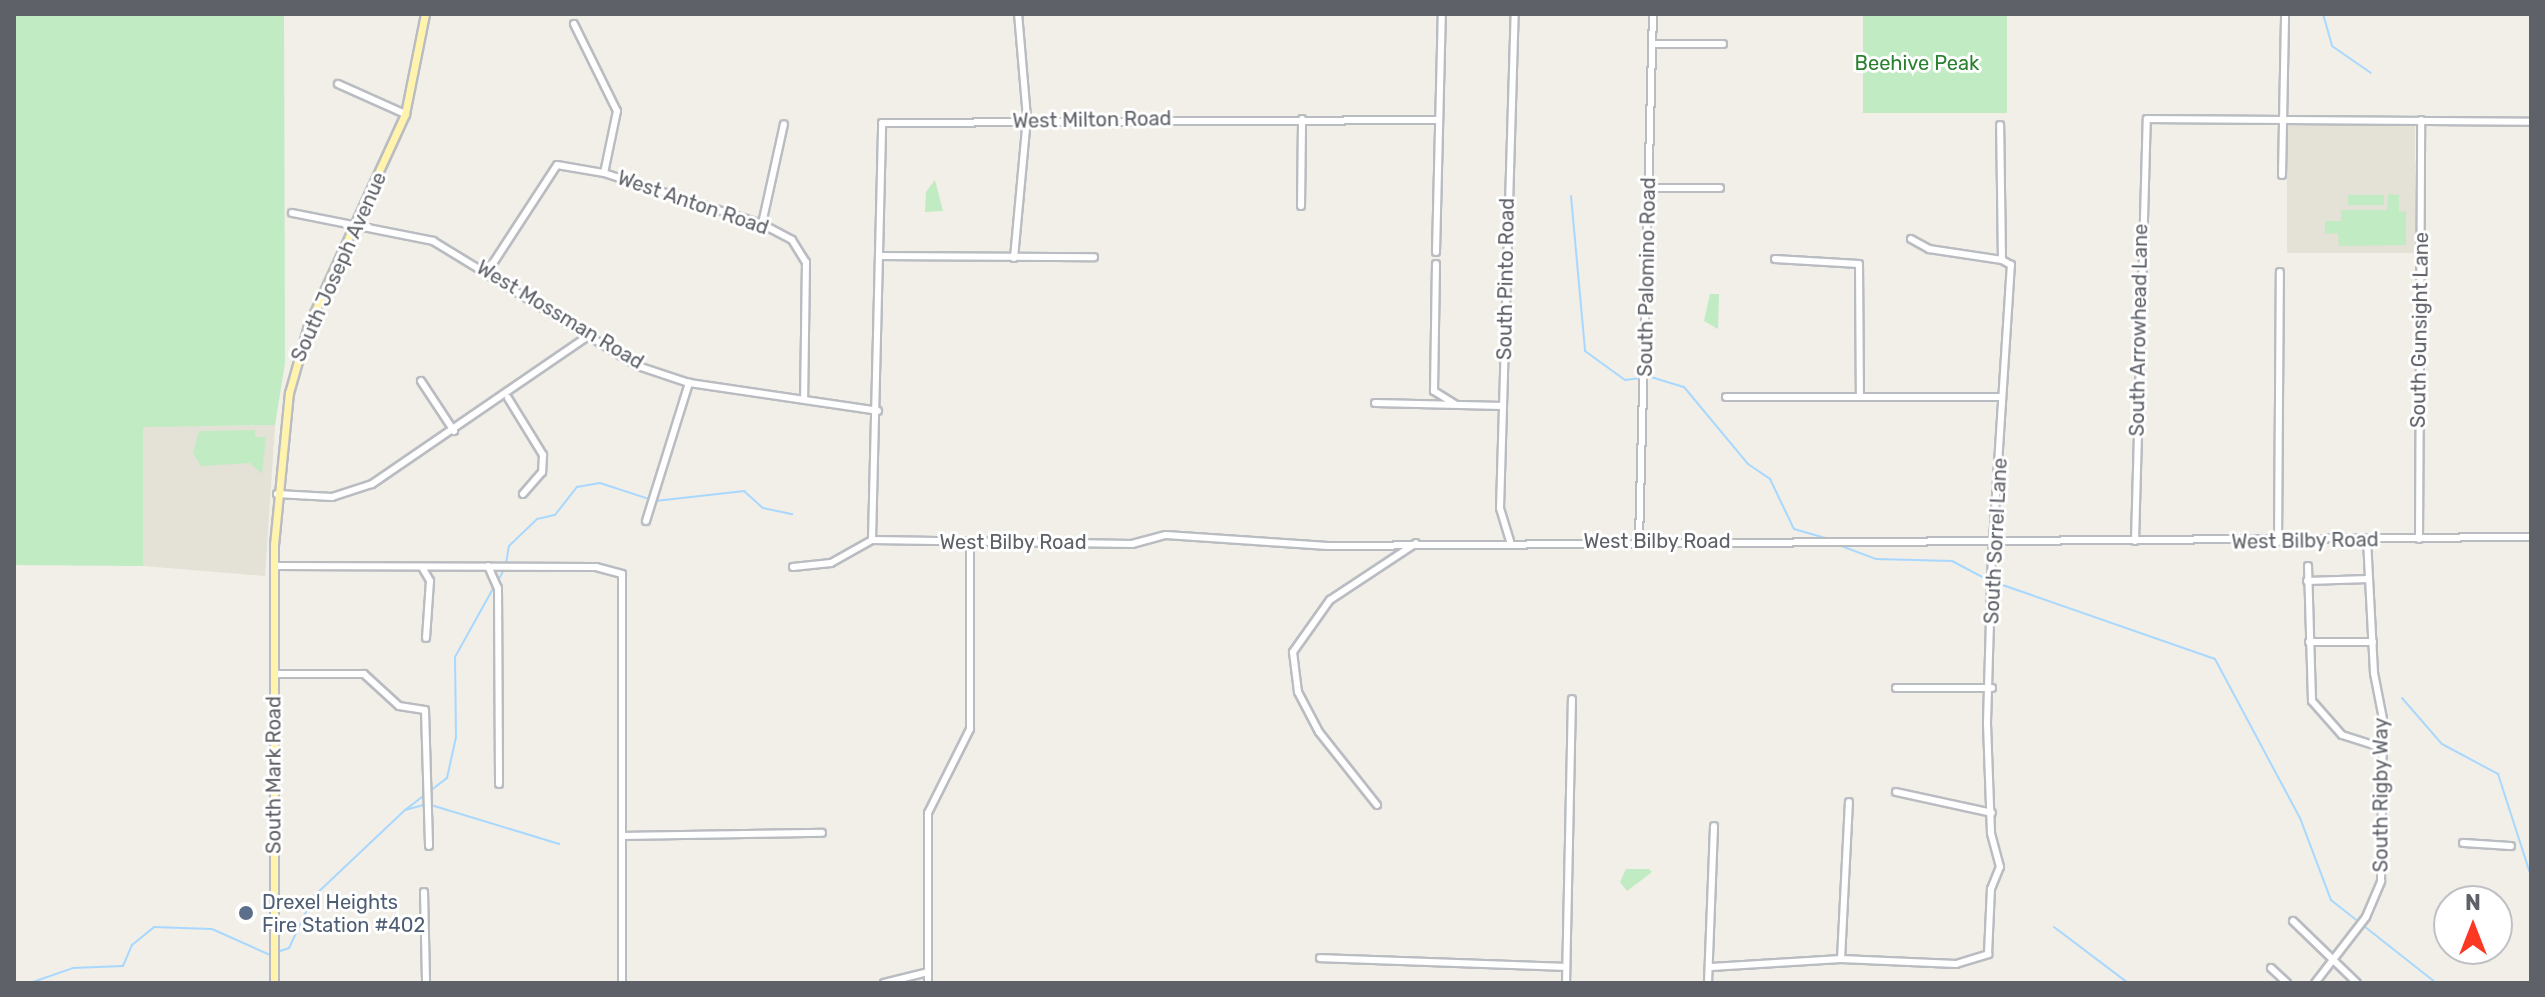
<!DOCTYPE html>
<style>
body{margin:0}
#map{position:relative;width:2545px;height:997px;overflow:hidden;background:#f1efe7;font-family:Rubik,sans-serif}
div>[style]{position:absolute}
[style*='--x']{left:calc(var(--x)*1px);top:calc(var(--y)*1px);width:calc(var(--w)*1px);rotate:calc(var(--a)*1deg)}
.education>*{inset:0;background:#e4e1d7;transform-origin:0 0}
.green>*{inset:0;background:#c1ebc2;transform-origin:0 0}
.stream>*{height:2px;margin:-1px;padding:0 1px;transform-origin:1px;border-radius:1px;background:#a9d8ff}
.roads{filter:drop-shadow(2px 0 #b9bcc1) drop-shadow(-2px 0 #b9bcc1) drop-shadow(0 2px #b9bcc1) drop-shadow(0 -2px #b9bcc1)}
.minor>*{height:6px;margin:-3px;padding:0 3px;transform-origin:3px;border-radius:3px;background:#fff}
.major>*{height:7px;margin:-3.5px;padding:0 3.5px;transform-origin:3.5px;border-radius:3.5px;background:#fff3ae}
.dots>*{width:22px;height:22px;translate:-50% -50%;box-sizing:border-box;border:4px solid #fff;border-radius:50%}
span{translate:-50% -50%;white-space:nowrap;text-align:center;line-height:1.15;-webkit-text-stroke:6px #fff;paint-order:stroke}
.park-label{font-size:20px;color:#2b8130}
.street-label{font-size:20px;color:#5e6268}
.service-label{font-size:20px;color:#4e5e75}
.left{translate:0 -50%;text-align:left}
.frame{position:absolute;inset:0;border:16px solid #5e6268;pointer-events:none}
.north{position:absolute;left:2433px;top:885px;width:80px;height:80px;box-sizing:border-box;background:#fff;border:2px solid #bfc0c3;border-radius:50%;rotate:0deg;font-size:22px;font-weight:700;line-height:32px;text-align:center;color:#5e6268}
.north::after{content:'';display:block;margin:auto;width:28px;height:36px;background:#fa3824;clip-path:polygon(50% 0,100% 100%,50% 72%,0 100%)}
</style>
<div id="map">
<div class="education">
<div style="left:2287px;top:125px;width:128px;height:128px"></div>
<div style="clip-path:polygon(275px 425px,265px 576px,143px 566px,143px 426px)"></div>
</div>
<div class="green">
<div style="clip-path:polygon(14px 14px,284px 14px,285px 363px,275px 425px,143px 427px,143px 566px,14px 565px)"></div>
<div style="left:1863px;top:14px;width:144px;height:99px"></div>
<div style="clip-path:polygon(935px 180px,943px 211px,925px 212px,926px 192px)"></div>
<div style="clip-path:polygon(2388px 194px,2399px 195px,2399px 212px,2406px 211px,2406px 245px,2339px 246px,2338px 233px,2325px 234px,2325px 221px,2341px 221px,2341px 210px,2387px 210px)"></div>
<div style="left:2348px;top:195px;width:36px;height:10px"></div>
<div style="clip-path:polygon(1710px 294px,1719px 294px,1718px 329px,1704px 321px)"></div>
<div style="clip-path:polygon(255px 430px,255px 437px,266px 437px,262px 474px,250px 463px,201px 466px,193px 453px,199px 431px)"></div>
<div style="clip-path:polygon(1626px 869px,1649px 869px,1652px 872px,1627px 891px,1620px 882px)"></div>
</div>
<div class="stream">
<div style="--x:2323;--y:14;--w:33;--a:74"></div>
<div style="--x:2332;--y:46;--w:47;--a:34.7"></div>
<div style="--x:1571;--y:196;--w:156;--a:84.8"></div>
<div style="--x:1585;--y:351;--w:49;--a:35.9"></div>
<div style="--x:1625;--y:380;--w:26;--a:-7"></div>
<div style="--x:1651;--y:377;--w:34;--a:17"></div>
<div style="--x:1684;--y:387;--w:100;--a:50.3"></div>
<div style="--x:1748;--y:464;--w:27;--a:34"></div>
<div style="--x:1770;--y:479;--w:55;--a:64.4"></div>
<div style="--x:1794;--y:529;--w:40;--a:16"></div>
<div style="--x:655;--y:501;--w:90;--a:-6.4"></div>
<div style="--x:744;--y:491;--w:25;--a:42"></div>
<div style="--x:763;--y:508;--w:30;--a:12"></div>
<div style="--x:1836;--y:544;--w:43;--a:20.6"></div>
<div style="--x:1876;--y:559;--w:76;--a:1.5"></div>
<div style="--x:1952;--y:561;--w:41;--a:27.8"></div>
<div style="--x:506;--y:564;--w:18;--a:-81"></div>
<div style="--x:509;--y:546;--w:39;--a:-44"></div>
<div style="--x:537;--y:519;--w:18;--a:-13"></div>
<div style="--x:555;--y:515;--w:36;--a:-52"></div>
<div style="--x:577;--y:487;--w:23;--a:-10"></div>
<div style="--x:600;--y:483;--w:52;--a:18.1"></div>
<div style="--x:497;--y:582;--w:14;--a:-60"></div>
<div style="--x:1994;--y:582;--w:234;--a:19.2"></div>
<div style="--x:2215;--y:659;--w:180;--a:61.9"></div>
<div style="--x:2300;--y:818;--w:88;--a:69.3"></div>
<div style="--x:2331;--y:900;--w:134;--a:38.3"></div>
<div style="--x:2402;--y:698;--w:61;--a:49"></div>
<div style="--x:2442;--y:744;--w:64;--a:28.2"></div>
<div style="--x:2498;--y:774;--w:107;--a:72.1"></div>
<div style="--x:431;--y:805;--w:134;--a:16.9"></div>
<div style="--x:405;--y:810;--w:53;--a:-37.3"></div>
<div style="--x:447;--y:778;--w:42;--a:-77.6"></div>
<div style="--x:456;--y:737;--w:80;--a:-90.7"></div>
<div style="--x:455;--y:657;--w:80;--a:-60.9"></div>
<div style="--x:2054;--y:927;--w:93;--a:37.1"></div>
<div style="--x:280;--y:951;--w:9;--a:-18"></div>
<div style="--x:289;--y:948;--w:56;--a:-64.8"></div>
<div style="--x:313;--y:897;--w:127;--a:-43.4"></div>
<div style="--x:405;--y:810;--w:20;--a:-15"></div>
<div style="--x:30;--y:983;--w:46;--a:-19.2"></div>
<div style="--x:73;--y:968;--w:50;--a:-2.3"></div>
<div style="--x:123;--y:966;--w:23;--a:-67"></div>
<div style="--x:132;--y:945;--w:28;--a:-39"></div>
<div style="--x:154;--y:927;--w:58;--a:2"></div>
<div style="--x:212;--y:929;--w:64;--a:24.1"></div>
</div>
<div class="roads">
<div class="minor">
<div style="--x:574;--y:24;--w:97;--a:63.7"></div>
<div style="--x:617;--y:111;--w:63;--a:101.8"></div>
<div style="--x:1652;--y:44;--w:71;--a:0"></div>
<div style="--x:338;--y:84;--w:73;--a:24.1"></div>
<div style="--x:2282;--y:175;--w:161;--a:-88.9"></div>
<div style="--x:1649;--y:188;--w:71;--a:0"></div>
<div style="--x:1301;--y:206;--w:87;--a:-89.3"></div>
<div style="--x:292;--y:213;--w:144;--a:11.2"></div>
<div style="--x:433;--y:241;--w:240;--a:31.4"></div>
<div style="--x:638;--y:366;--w:54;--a:18.4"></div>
<div style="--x:689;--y:383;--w:191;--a:8.4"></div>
<div style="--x:762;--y:224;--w:102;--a:-77.6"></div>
<div style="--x:1911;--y:239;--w:21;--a:29"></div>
<div style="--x:1929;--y:249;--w:74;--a:8.6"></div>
<div style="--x:1436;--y:252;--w:238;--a:-88.6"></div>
<div style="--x:880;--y:256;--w:214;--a:0.3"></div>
<div style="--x:1014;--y:258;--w:141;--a:-84.7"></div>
<div style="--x:1027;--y:118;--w:104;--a:-94.9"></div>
<div style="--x:1775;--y:259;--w:84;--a:3.4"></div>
<div style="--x:1859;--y:264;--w:131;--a:89.6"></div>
<div style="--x:1436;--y:264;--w:127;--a:90.9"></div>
<div style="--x:1434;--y:391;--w:25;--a:32"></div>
<div style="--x:488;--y:271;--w:126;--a:-56.9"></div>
<div style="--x:557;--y:165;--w:48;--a:9.7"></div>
<div style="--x:604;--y:173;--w:166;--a:17.9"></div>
<div style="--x:762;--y:224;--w:34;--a:28"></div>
<div style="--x:792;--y:240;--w:26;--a:58"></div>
<div style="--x:806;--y:262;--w:136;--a:90.8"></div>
<div style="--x:421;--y:381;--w:60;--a:56.6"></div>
<div style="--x:1726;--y:397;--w:276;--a:0"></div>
<div style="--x:508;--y:398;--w:67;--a:58.4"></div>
<div style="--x:543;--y:455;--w:17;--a:93"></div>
<div style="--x:542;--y:472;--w:29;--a:131"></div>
<div style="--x:1375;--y:403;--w:128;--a:1.3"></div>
<div style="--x:277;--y:494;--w:55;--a:3.1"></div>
<div style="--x:332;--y:497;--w:42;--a:-18"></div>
<div style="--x:372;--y:484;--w:262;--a:-34.4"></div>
<div style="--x:646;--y:521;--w:145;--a:-72.7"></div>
<div style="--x:2419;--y:539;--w:419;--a:-89.7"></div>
<div style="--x:872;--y:540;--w:417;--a:-88.6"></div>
<div style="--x:882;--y:123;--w:556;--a:-0.31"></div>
<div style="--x:1639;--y:540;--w:526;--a:-88.48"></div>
<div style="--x:1510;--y:541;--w:34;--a:-107"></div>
<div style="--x:1500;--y:508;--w:494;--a:-88.3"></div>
<div style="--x:2135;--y:541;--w:422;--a:-88.4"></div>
<div style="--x:2147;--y:119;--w:384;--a:0.4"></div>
<div style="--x:2278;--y:542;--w:270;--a:-89.6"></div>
<div style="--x:274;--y:566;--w:322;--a:0.2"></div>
<div style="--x:596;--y:567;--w:27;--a:15"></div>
<div style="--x:622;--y:574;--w:409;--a:90"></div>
<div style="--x:488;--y:566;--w:24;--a:66"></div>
<div style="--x:498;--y:588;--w:196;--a:89.7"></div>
<div style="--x:2308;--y:566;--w:135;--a:88.3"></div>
<div style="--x:2312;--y:701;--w:45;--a:48.6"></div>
<div style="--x:2342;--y:735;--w:43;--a:17.6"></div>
<div style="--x:422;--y:567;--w:16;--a:60"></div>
<div style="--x:430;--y:581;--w:57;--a:94"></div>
<div style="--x:793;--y:567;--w:38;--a:-6"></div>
<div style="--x:831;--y:563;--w:47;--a:-29.3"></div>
<div style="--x:872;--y:540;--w:260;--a:0.9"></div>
<div style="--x:1132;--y:544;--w:35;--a:-15"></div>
<div style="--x:1166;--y:535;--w:162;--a:3.9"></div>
<div style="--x:1328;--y:546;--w:1203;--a:-0.43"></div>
<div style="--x:2307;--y:581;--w:62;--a:-1.8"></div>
<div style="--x:2309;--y:642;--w:64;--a:0"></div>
<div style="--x:274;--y:674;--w:90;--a:0"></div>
<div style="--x:364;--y:674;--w:47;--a:42.4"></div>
<div style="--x:399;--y:706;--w:26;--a:9"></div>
<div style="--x:425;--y:710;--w:136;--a:88.3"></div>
<div style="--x:1896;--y:688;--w:96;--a:0"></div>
<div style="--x:1896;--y:792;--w:98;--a:12.3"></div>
<div style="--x:1377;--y:805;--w:93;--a:-128.5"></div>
<div style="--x:1319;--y:732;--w:45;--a:-117.7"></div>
<div style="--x:1298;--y:692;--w:40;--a:-97.1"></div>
<div style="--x:1293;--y:652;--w:64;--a:-54.6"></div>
<div style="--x:1330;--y:600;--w:103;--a:-33.5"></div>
<div style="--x:623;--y:836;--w:199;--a:-0.9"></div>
<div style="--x:2463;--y:843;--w:48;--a:3.6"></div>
<div style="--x:424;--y:892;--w:91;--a:88.7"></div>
<div style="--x:2293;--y:921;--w:89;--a:44.1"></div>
<div style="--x:1320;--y:958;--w:245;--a:2.1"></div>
<div style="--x:1841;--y:959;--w:157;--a:-87.1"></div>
<div style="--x:1711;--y:967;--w:130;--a:-3.5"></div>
<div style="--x:1841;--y:959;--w:115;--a:2.5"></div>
<div style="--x:1956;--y:964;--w:34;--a:-17"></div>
<div style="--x:1988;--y:954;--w:65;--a:-87.4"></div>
<div style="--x:1991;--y:889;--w:24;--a:-68"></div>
<div style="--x:2000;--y:867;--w:35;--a:-105"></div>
<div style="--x:1991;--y:833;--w:111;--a:-92.1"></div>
<div style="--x:1987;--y:722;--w:165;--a:-88.3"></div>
<div style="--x:1992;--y:557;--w:293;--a:-86.3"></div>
<div style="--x:2011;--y:265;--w:10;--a:-151"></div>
<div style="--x:2002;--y:260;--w:135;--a:-90.8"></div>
<div style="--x:2271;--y:968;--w:22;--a:43"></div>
<div style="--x:884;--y:983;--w:45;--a:-14"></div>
<div style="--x:928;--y:983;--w:170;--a:-90"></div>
<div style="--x:928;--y:813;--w:94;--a:-63.4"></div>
<div style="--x:970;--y:729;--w:186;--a:-90"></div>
<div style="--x:1566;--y:983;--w:284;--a:-88.8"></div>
<div style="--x:1708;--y:983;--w:157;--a:-87.8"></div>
<div style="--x:2315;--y:983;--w:83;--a:-52.3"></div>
<div style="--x:2366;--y:917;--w:39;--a:-67"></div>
<div style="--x:2381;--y:881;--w:162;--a:-89.3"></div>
<div style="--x:2383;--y:719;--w:47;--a:-101.1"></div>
<div style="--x:2374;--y:673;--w:133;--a:-93"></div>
</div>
<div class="major">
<div style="--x:274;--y:983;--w:438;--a:-90"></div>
<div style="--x:274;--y:545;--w:153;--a:-84.4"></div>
<div style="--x:289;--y:393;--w:70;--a:-74.2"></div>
<div style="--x:308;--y:326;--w:233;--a:-65.4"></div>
<div style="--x:405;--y:114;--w:102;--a:-78.7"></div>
</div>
</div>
<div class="dots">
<div style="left:246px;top:913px;background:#5c6f8a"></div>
</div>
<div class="park-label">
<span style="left:1917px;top:63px">Beehive Peak</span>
</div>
<div class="street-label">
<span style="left:1092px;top:120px;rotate:-1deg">West Milton Road</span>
<span style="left:693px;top:203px;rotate:19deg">West Anton Road</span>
<span style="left:339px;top:267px;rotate:-66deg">South Joseph Avenue</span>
<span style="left:1647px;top:277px;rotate:-89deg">South Palomino Road</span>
<span style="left:1506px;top:279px;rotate:-89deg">South Pinto Road</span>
<span style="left:560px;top:315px;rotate:31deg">West Mossman Road</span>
<span style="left:2139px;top:330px;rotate:-89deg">South Arrowhead Lane</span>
<span style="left:2420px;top:330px;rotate:-89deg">South Gunsight Lane</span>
<span style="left:1657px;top:541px">West Bilby Road</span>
<span style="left:1996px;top:541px;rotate:-87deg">South Sorrel Lane</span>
<span style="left:2305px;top:541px;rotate:-1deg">West Bilby Road</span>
<span style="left:1013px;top:542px">West Bilby Road</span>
<span style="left:274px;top:775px;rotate:-90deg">South Mark Road</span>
<span style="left:2381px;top:795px;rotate:-90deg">South Rigby Way</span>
</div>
<div class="service-label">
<span class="left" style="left:262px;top:914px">Drexel Heights<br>Fire Station #402</span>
</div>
<div class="frame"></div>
<div class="north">N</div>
</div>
